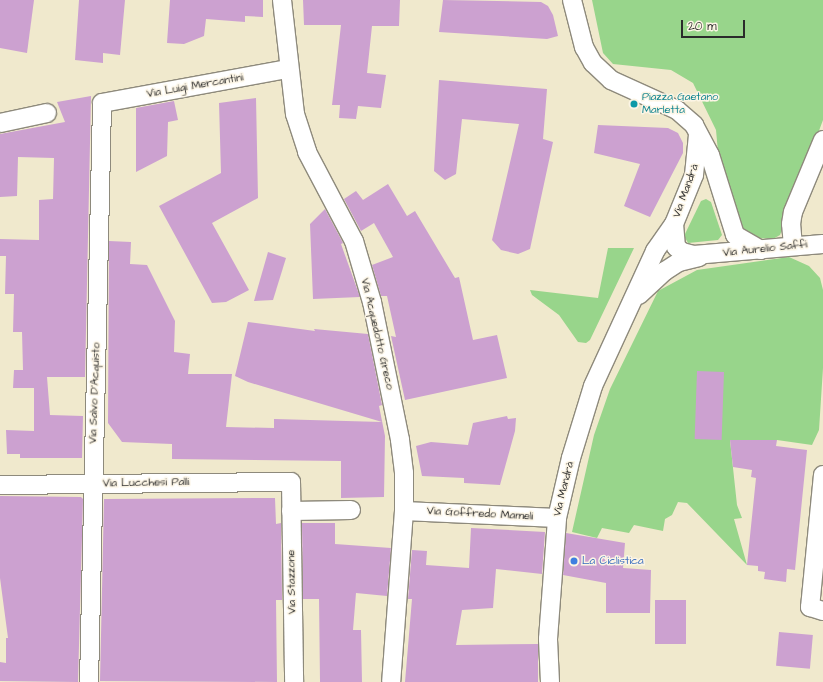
<!DOCTYPE html>
<meta charset="utf-8">
<style>
body{margin:0}
#map{position:relative;width:823px;height:682px;overflow:hidden;background:#f0e9cd;font-family:"Architects Daughter",sans-serif}
div>[style]{position:absolute}
[style*='--x']{left:calc(var(--x)*1px);top:calc(var(--y)*1px);width:calc(var(--w)*1px);rotate:calc(var(--a)*1deg)}
.green>*{inset:0;background:#98d58b}
.building>*{inset:0;background:#cca1d0;transform-origin:0 0}
.roads{filter:drop-shadow(1px 0 #8e8a7c) drop-shadow(-1px 0 #8e8a7c) drop-shadow(0 1px #8e8a7c) drop-shadow(0 -1px #8e8a7c)}
.minor>*{height:18px;margin:-9px;padding:0 9px;transform-origin:9px;border-radius:9px;background:#fff}
.dots>*{width:11px;height:11px;translate:-50% -50%;box-sizing:border-box;border:2px solid #fcf5e5;border-radius:50%}
span{translate:-50% -50%;white-space:nowrap;text-align:center;line-height:1.15;-webkit-text-stroke:3px #fcf5e5;paint-order:stroke}
.street-label{font-size:11px;color:#2b2b2b}
.culture-label{font-size:11px;color:#0d838f}
.left{translate:0 -50%;text-align:left}
.shop-label{font-size:11px;color:#366cbe}
.scale{position:absolute;left:681px;top:20px;width:64px;height:18px;box-sizing:border-box;border:2px solid #2b2b2b;border-top:0;padding-left:5px;font-size:12px;line-height:14px;white-space:nowrap;color:#2b2b2b;-webkit-text-stroke:3px #fcf5e5;paint-order:stroke}
</style>
<div id="map">
<div class="green">
<div style="clip-path:polygon(592px 0,823px 0,823px 120px,780px 235px,773px 239px,757px 238px,744px 230px,718px 152px,716px 130px,693px 83px,671px 70px,613px 64px,603px 53px)"></div>
<div style="clip-path:polygon(706px 199px,711px 202px,722px 235px,718px 240px,688px 243px,684px 236px,701px 201px)"></div>
<div style="clip-path:polygon(608px 248px,634px 248px,590px 340px,586px 343px,578px 342px,559px 315px,532px 295px,530px 290px,598px 298px)"></div>
<div style="clip-path:polygon(789px 257px,809px 266px,820px 278px,823px 290px,823px 368px,819px 430px,812px 445px,777px 440px,730px 440px,737px 505px,742px 518px,734px 519px,747px 565px,687px 503px,678px 502px,672px 515px,665px 519px,663px 531px,634px 525px,629px 533px,602px 528px,597px 538px,572px 532px,594px 435px,610px 389px,658px 291px,697px 270px)"></div>
</div>
<div class="building">
<div style="clip-path:polygon(0 0,34px 0,27px 53px,0 48px)"></div>
<div style="clip-path:polygon(79px 0,125px 0,120px 55px,103px 53px,103px 63px,75px 60px)"></div>
<div style="clip-path:polygon(170px 0,263px 0,263px 17px,245px 16px,245px 22px,206px 19px,204px 36px,184px 44px,167px 43px)"></div>
<div style="clip-path:polygon(303px 0,400px 0,399px 26px,372px 26px,367px 73px,386px 75px,381px 108px,358px 106px,356px 119px,339px 118px,340px 105px,332px 105px,341px 25px,304px 25px)"></div>
<div style="clip-path:polygon(443px 0,541px 2px,548px 6px,553px 15px,558px 36px,547px 39px,439px 32px)"></div>
<div style="clip-path:polygon(439px 80px,547px 89px,543px 139px,553px 142px,530px 249px,518px 254px,501px 250px,492px 240px,519px 124px,462px 119px,456px 174px,445px 180px,434px 171px)"></div>
<div style="clip-path:polygon(91px 96px,85px 377px,47px 377px,50px 415px,83px 416px,82px 458px,20px 458px,20px 454px,7px 454px,6px 430px,34px 431px,34px 388px,13px 388px,14px 370px,23px 370px,22px 332px,13px 332px,14px 294px,5px 294px,6px 256px,0 256px,0 239px,39px 240px,39px 200px,53px 199px,54px 158px,18px 157px,17px 196px,0 197px,0 134px,65px 122px,57px 102px)"></div>
<div style="clip-path:polygon(256px 98px,258px 198px,212px 223px,249px 290px,226px 302px,212px 303px,159px 206px,221px 173px,219px 103px)"></div>
<div style="clip-path:polygon(174px 101px,178px 120px,168px 122px,167px 156px,136px 172px,136px 108px)"></div>
<div style="clip-path:polygon(598px 125px,668px 128px,678px 133px,683px 143px,683px 153px,650px 217px,624px 206px,640px 164px,594px 153px)"></div>
<div style="clip-path:polygon(388px 184px,407px 216px,415px 211px,455px 278px,459px 277px,473px 340px,497px 335px,507px 378px,405px 400px,391px 336px,396px 337px,387px 296px,381px 296px,372px 265px,393px 257px,374px 223px,361px 231px,344px 199px,356px 191px,363px 200px)"></div>
<div style="clip-path:polygon(325px 209px,343px 243px,341px 244px,360px 297px,313px 299px,310px 224px)"></div>
<div style="clip-path:polygon(109px 241px,131px 242px,130px 264px,147px 265px,175px 321px,174px 352px,190px 354px,188px 374px,232px 374px,226px 427px,274px 428px,274px 419px,382px 422px,248px 382px,235px 376px,248px 322px,315px 331px,314px 329px,368px 334px,382px 405px,379px 406px,385px 436px,384px 497px,341px 498px,341px 461px,172px 459px,172px 444px,122px 442px,108px 423px)"></div>
<div style="clip-path:polygon(268px 252px,286px 258px,273px 300px,254px 301px)"></div>
<div style="left:697px;top:371px;width:27px;height:68px;rotate:2deg"></div>
<div style="clip-path:polygon(507px 416px,508px 419px,516px 418px,515px 431px,500px 485px,464px 483px,464px 478px,422px 476px,416px 446px,431px 442px,468px 445px,473px 423px)"></div>
<div style="clip-path:polygon(730px 440px,777px 440px,776px 446px,807px 450px,795px 570px,787px 569px,786px 582px,764px 579px,765px 572px,758px 571px,758px 566px,747px 565px,756px 478px,751px 477px,752px 470px,733px 467px)"></div>
<div style="clip-path:polygon(0 496px,81px 497px,83px 499px,78px 682px,0 681px,0 662px,6px 663px,6px 638px,8px 638px,0 578px)"></div>
<div style="clip-path:polygon(275px 498px,276px 524px,281px 523px,282px 600px,276px 600px,277px 682px,100px 681px,104px 499px)"></div>
<div style="clip-path:polygon(302px 523px,335px 523px,335px 544px,391px 548px,387px 596px,356px 593px,353px 630px,361px 630px,362px 682px,320px 682px,319px 599px,303px 599px)"></div>
<div style="clip-path:polygon(471px 528px,545px 532px,542px 574px,496px 569px,493px 608px,462px 610px,456px 645px,538px 644px,538px 682px,405px 682px,412px 599px,408px 599px,412px 550px,427px 551px,426px 565px,469px 568px)"></div>
<div style="clip-path:polygon(566px 533px,625px 543px,623px 568px,651px 570px,650px 613px,606px 613px,606px 583px,563px 575px)"></div>
<div style="left:655px;top:600px;width:31px;height:44px"></div>
<div style="left:779px;top:632px;width:34px;height:34px;rotate:5deg"></div>
</div>
<div class="roads">
<div class="minor">
<div style="--x:282;--y:0;--w:115;--a:83.5"></div>
<div style="--x:295;--y:114;--w:40;--a:72"></div>
<div style="--x:307;--y:152;--w:101;--a:62.2"></div>
<div style="--x:354;--y:241;--w:64;--a:73.6"></div>
<div style="--x:372;--y:302;--w:141;--a:78.5"></div>
<div style="--x:400;--y:440;--w:33;--a:83"></div>
<div style="--x:404;--y:473;--w:38;--a:90"></div>
<div style="--x:404;--y:511;--w:171;--a:94.3"></div>
<div style="--x:572;--y:0;--w:49;--a:75.7"></div>
<div style="--x:584;--y:47;--w:18;--a:61"></div>
<div style="--x:593;--y:63;--w:25;--a:43"></div>
<div style="--x:611;--y:80;--w:72;--a:24.4"></div>
<div style="--x:677;--y:110;--w:23;--a:41"></div>
<div style="--x:694;--y:125;--w:34;--a:62"></div>
<div style="--x:710;--y:155;--w:84;--a:72.6"></div>
<div style="--x:735;--y:235;--w:30;--a:30"></div>
<div style="--x:0;--y:123;--w:48;--a:-12"></div>
<div style="--x:674;--y:224;--w:23;--a:85"></div>
<div style="--x:676;--y:247;--w:8;--a:40"></div>
<div style="--x:682;--y:252;--w:12;--a:14"></div>
<div style="--x:694;--y:255;--w:129;--a:-4.9"></div>
<div style="--x:793;--y:246;--w:22;--a:-95"></div>
<div style="--x:791;--y:224;--w:12;--a:-81"></div>
<div style="--x:793;--y:212;--w:78;--a:-67.4"></div>
<div style="--x:639;--y:295;--w:35;--a:-43"></div>
<div style="--x:665;--y:271;--w:17;--a:-33"></div>
<div style="--x:679;--y:262;--w:21;--a:-14"></div>
<div style="--x:823;--y:475;--w:133;--a:95.6"></div>
<div style="--x:810;--y:607;--w:14;--a:17"></div>
<div style="--x:0;--y:485;--w:291;--a:-0.6"></div>
<div style="--x:291;--y:482;--w:200;--a:89.1"></div>
<div style="--x:291;--y:511;--w:60;--a:-1"></div>
<div style="--x:404;--y:511;--w:153;--a:2.6"></div>
<div style="--x:89;--y:682;--w:579;--a:-88.71"></div>
<div style="--x:102;--y:103;--w:189;--a:-10.4"></div>
<div style="--x:550;--y:682;--w:43;--a:-92.7"></div>
<div style="--x:548;--y:639;--w:121;--a:-85.7"></div>
<div style="--x:557;--y:518;--w:62;--a:-76.9"></div>
<div style="--x:571;--y:458;--w:75;--a:-73"></div>
<div style="--x:593;--y:386;--w:149;--a:-65.3"></div>
<div style="--x:655;--y:251;--w:33;--a:-55"></div>
<div style="--x:674;--y:224;--w:53;--a:-67.8"></div>
<div style="--x:694;--y:175;--w:40;--a:-84.3"></div>
</div>
</div>
<div class="dots">
<div style="left:634px;top:104px;background:#0f9aa8"></div>
<div style="left:574px;top:561px;background:#3f7fe0"></div>
</div>
<div class="street-label">
<span style="left:195px;top:86px;rotate:-10deg">Via Luigi Mercantini</span>
<span style="left:686px;top:191px;rotate:-70deg">Via Mandrà</span>
<span style="left:765px;top:249px;rotate:-6deg">Via Aurelio Saffi</span>
<span style="left:377px;top:334px;rotate:77deg">Via Acquedotto Greco</span>
<span style="left:95px;top:393px;rotate:-88deg">Via Salvo D'Acquisto</span>
<span style="left:146px;top:483px;rotate:-1deg">Via Lucchesi Palli</span>
<span style="left:564px;top:489px;rotate:-76deg">Via Mandrà</span>
<span style="left:480px;top:514px;rotate:3deg">Via Goffredo Mameli</span>
<span style="left:292px;top:582px;rotate:-91deg">Via Stazzone</span>
</div>
<div class="culture-label">
<span class="left" style="left:642px;top:104px">Piazza Gaetano<br>Marletta</span>
</div>
<div class="shop-label">
<span class="left" style="left:582px;top:561px">La Ciclistica</span>
</div>
<div class="scale">20 m</div>
</div>
